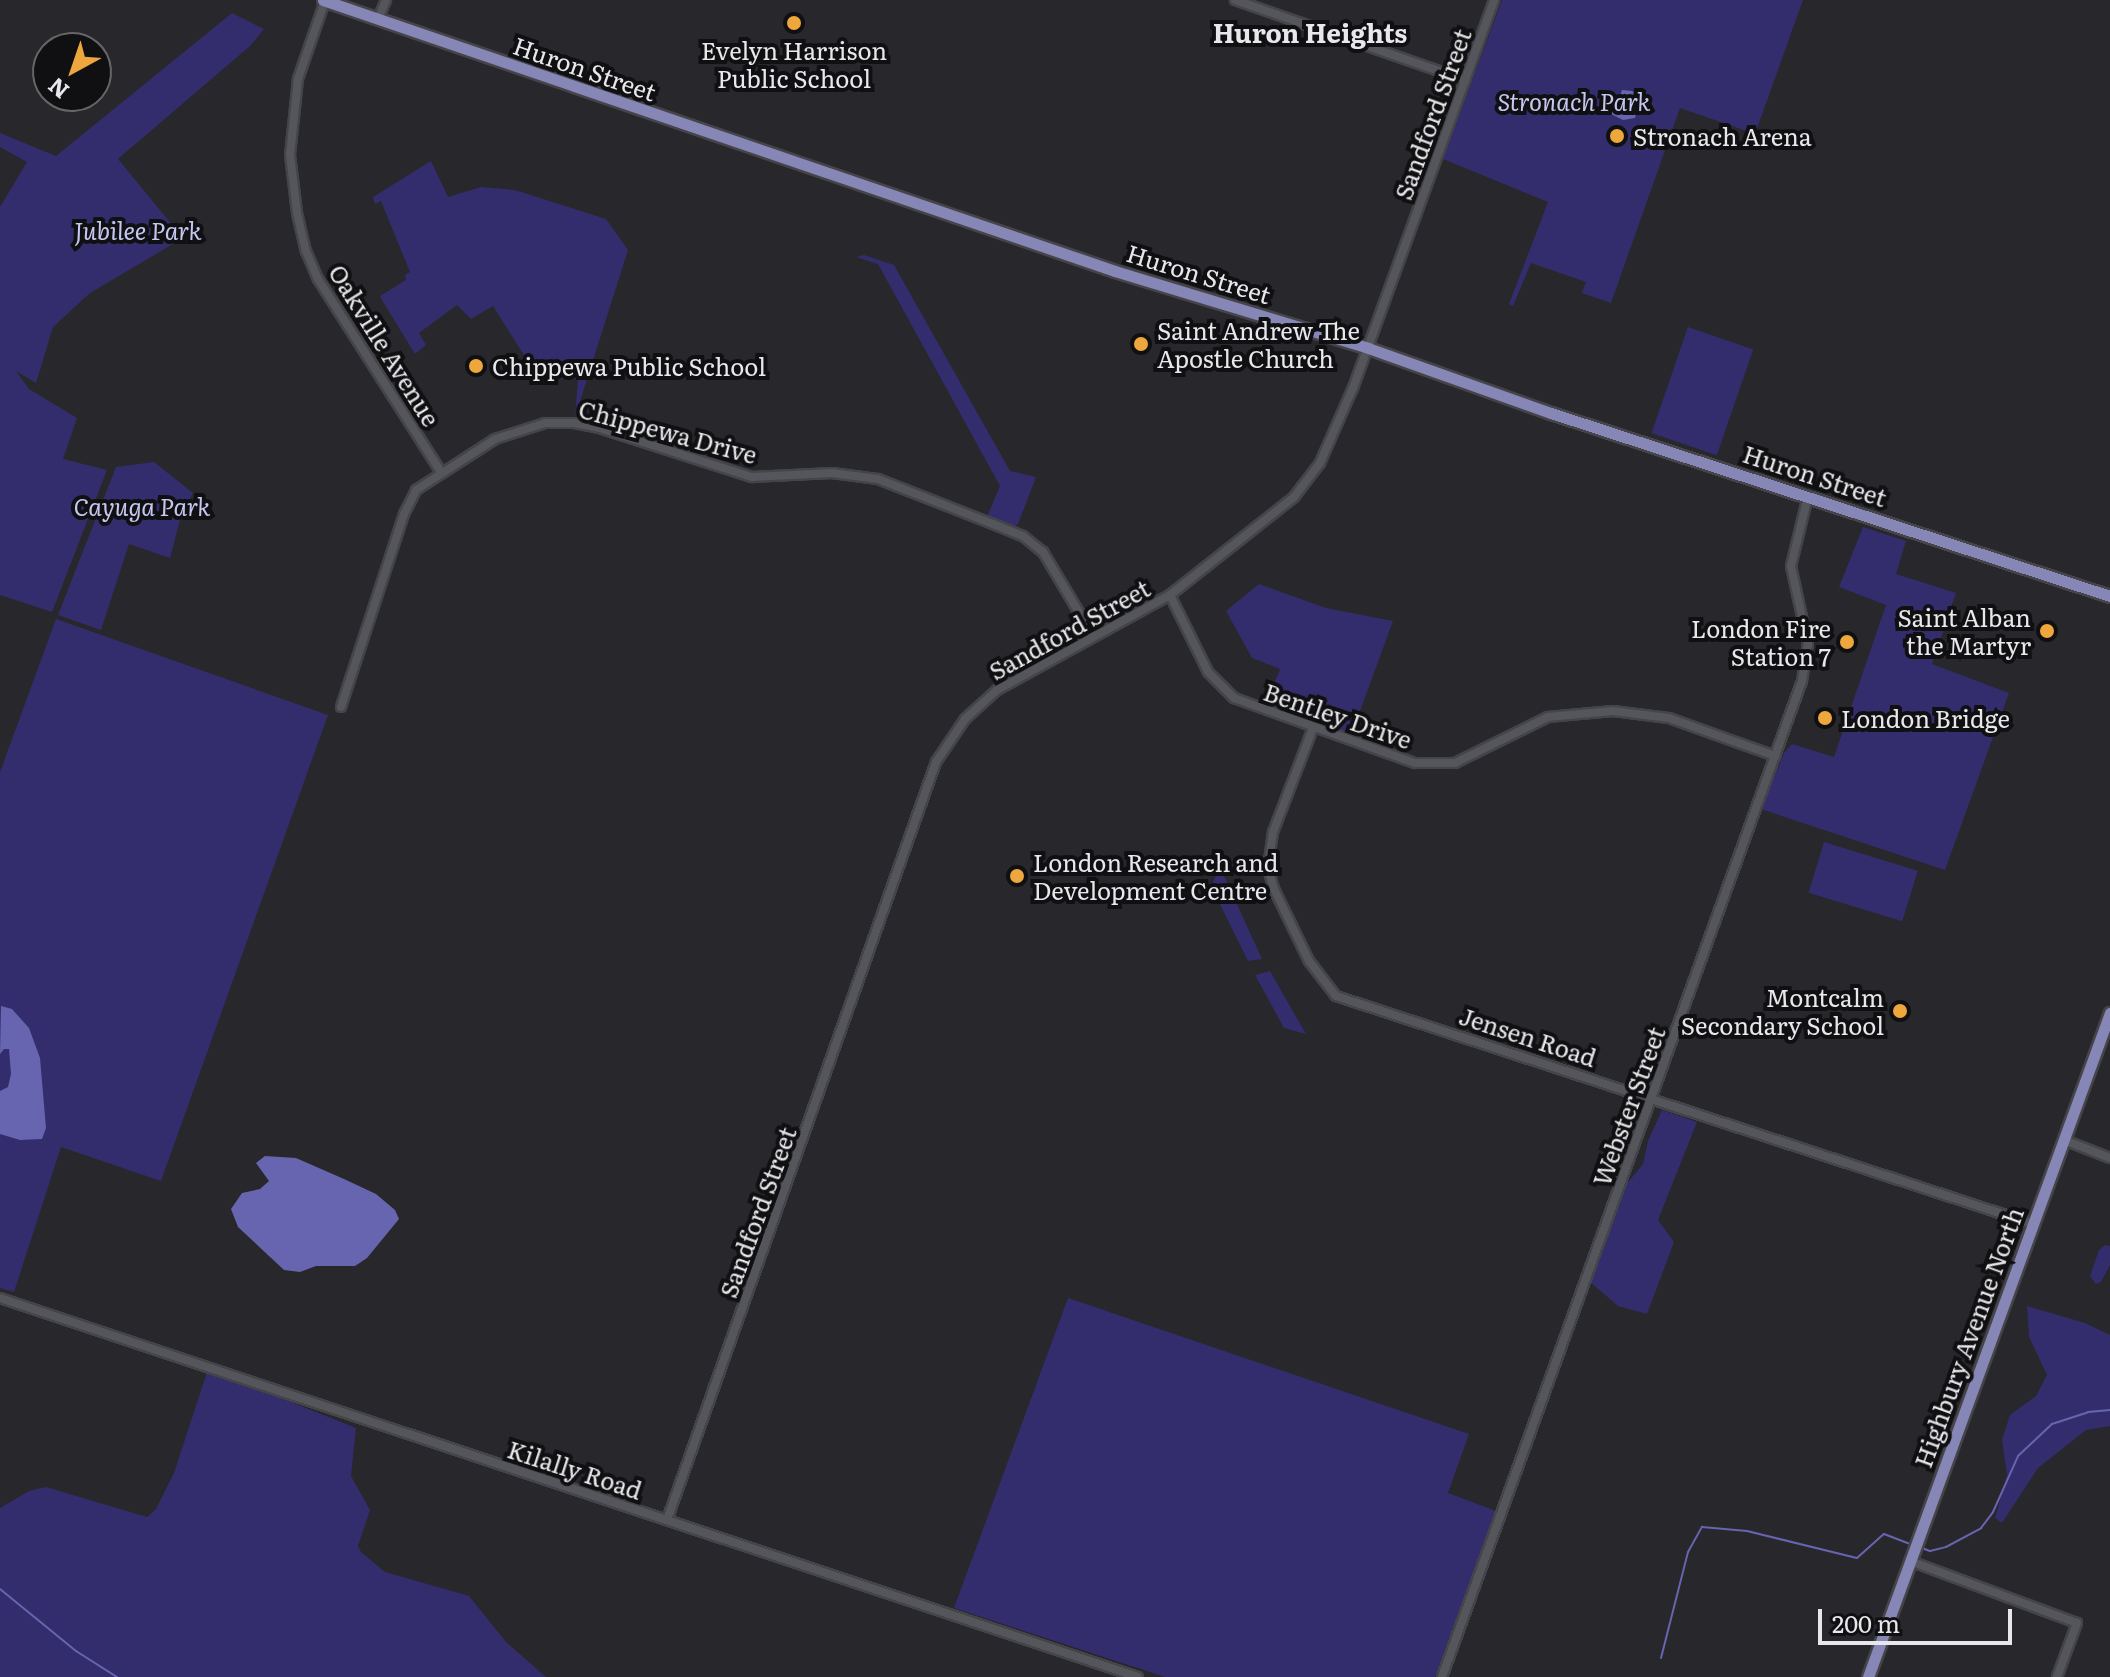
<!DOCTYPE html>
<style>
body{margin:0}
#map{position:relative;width:2110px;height:1677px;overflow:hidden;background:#27272c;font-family:Literata,serif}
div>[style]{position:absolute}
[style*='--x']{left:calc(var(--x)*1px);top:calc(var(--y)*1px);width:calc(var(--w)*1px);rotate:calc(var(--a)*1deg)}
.green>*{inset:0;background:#332d6d;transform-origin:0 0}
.water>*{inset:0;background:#6765af}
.stream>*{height:2px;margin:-1px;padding:0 1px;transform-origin:1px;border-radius:1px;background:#6765af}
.roads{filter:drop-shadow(2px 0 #444449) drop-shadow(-2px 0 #444449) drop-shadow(0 2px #444449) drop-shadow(0 -2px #444449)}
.minor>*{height:8px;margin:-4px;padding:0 4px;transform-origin:4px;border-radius:4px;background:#55565c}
.major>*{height:11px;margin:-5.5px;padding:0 5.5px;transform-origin:5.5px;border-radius:5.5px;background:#8687b7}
.dots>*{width:22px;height:22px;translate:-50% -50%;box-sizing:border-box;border:4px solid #101012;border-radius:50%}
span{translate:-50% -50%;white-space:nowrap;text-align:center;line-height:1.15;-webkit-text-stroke:8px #101012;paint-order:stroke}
.poi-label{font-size:24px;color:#e8e8ec}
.left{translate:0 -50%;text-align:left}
.right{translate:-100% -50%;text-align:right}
.street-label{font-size:24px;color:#e8e8ec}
.park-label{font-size:24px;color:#c6c7f1;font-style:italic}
.neighbourhood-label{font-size:26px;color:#e8e8ec;font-weight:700}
.north{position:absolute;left:32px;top:32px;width:80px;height:80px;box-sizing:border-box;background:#101012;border:2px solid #666669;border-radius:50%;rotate:220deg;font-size:22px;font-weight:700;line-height:32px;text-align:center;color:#e8e8ec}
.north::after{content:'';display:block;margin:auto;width:28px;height:36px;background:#eea73d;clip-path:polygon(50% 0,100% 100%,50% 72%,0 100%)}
.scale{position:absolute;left:1818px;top:1609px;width:194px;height:36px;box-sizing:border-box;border:4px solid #e8e8ec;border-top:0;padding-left:10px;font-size:24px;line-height:28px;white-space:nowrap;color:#e8e8ec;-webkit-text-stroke:6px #101012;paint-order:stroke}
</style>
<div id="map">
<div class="green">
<div style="clip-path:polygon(1502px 0,1803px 0,1755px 134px,1680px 108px,1611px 303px,1582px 293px,1586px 282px,1531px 263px,1513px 306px,1509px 304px,1548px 202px,1443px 159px)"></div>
<div style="clip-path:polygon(232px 13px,264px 29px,250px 46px,118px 159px,183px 238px,90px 293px,53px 327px,36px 383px,16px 371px,29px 389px,77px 418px,63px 459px,107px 470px,52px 612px,0 595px,0 207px,27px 162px,0 147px,0 133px,56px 156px)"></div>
<div style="clip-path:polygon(431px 161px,448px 197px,481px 187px,515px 190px,606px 219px,628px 250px,575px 417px,578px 379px,539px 379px,493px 306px,471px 319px,457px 305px,419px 333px,426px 345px,415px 354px,382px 300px,380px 296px,406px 280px,405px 275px,410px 272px,381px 201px,375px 204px,373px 197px)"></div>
<div style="clip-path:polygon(864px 255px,894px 265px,1010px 471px,1036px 477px,1018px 524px,1013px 527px,987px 517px,1000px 486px,878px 264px,856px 257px)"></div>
<div style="left:1688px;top:327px;width:69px;height:112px;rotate:19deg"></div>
<div style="clip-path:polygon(154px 462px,193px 493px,180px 520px,170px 558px,129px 544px,101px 630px,58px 615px,116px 467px)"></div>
<div style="clip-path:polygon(1863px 527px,1906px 541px,1896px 574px,1956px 593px,1932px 664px,2009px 693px,1945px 870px,1761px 809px,1784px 753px,1792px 744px,1834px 757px,1886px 605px,1839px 587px)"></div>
<div style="clip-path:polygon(1259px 584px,1326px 608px,1393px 621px,1350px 738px,1265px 706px,1280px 669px,1252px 658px,1226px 611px)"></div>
<div style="clip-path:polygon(56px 619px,328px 715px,161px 1181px,61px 1147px,14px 1292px,0 1288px,0 772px)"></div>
<div style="left:1824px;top:842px;width:98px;height:53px;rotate:17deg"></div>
<div style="clip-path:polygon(1220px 867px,1262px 959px,1248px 961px,1211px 886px)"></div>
<div style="clip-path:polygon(1270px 971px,1306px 1034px,1284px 1028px,1255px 975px)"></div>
<div style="clip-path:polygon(1662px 1110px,1697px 1122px,1658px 1220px,1674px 1242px,1647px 1314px,1618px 1306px,1589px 1281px,1615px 1198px,1643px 1164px,1648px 1141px)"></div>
<div style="clip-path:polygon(2105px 1245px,2110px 1246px,2110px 1265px,2101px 1282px,2096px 1284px,2090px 1276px,2099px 1250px)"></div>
<div style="clip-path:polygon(1068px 1298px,1469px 1434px,1448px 1493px,1496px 1511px,1435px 1677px,1165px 1677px,954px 1608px)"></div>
<div style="clip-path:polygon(2027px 1306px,2085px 1323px,2110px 1335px,2110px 1426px,2086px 1430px,2038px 1468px,2002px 1523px,1995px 1518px,2007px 1475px,2002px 1440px,2010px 1415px,2036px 1396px,2047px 1375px,2029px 1337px)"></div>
<div style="clip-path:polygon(208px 1369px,356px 1428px,351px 1476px,370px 1510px,358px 1546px,361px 1552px,385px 1572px,469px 1596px,506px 1642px,546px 1677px,0 1677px,0 1508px,29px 1491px,46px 1487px,147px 1517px,156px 1509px,174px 1473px)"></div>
</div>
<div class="water">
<div style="clip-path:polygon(1622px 90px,1632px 91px,1644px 98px,1641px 107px,1622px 101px,1621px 104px,1636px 114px,1635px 118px,1623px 120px,1609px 113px,1607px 100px,1618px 102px)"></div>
<div style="clip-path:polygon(1px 1006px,12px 1009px,29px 1028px,40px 1058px,46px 1128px,42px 1139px,20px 1140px,0 1134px,0 1091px,8px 1087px,11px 1074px,9px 1049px,4px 1049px,0 1054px)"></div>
<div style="clip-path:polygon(265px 1156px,296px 1158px,344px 1179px,376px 1194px,395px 1210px,399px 1219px,367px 1258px,355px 1266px,316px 1266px,300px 1272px,284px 1270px,238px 1227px,231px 1209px,242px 1193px,260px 1189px,269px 1181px,256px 1163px)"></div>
</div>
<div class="stream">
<div style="--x:1922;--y:1548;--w:9;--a:21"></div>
<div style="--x:1930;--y:1551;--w:16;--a:-14"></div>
<div style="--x:1946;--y:1547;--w:40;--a:-28"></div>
<div style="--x:1981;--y:1528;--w:20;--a:-53"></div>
<div style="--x:1993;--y:1512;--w:61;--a:-65.9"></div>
<div style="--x:2018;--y:1456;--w:47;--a:-43.3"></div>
<div style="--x:2052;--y:1424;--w:38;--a:-18"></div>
<div style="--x:2088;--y:1412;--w:22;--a:-5"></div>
<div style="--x:0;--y:1589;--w:98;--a:39.2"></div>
<div style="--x:76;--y:1651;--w:49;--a:32.4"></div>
<div style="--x:1661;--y:1658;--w:109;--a:-75.7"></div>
<div style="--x:1688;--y:1552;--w:29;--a:-61"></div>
<div style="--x:1702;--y:1527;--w:45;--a:5.1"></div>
<div style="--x:1747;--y:1531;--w:113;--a:13.8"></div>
<div style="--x:1857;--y:1558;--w:36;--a:-42"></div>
<div style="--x:1884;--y:1534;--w:30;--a:21"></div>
</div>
<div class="roads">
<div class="minor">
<div style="--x:1235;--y:0;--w:244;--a:19.2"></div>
<div style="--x:325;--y:1;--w:83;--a:109.1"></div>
<div style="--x:298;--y:79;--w:76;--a:96"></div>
<div style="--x:290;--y:155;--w:58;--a:83.1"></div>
<div style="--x:297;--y:213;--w:39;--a:77"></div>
<div style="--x:306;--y:251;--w:30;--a:67"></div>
<div style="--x:318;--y:279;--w:229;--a:57.5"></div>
<div style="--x:378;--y:19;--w:21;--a:-67"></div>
<div style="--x:1170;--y:595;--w:86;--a:63.7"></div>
<div style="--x:1208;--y:672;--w:37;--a:45"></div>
<div style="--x:1234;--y:698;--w:192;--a:19.8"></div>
<div style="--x:1415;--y:763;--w:40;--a:0"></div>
<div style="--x:1455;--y:763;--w:104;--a:-26.3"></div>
<div style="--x:1548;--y:717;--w:65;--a:-5.3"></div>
<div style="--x:1613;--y:711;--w:56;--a:7.1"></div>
<div style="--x:1669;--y:718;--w:113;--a:19.7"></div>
<div style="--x:341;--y:707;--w:203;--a:-71.9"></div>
<div style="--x:404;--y:514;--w:27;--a:-63"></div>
<div style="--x:416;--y:490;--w:94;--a:-32.8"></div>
<div style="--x:495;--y:439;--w:52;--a:-17.7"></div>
<div style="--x:545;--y:423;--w:29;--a:0"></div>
<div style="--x:574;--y:423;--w:25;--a:11"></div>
<div style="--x:599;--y:428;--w:161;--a:17.8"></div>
<div style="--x:752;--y:477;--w:80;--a:-2.9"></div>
<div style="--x:832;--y:473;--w:46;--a:7.4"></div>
<div style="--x:878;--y:479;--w:123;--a:21.4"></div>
<div style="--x:993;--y:524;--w:32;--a:22"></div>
<div style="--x:1023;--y:536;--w:26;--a:39"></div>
<div style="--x:1043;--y:552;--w:98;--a:59.2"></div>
<div style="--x:1313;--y:728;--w:111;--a:111"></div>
<div style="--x:1273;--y:832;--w:37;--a:98"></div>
<div style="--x:1268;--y:869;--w:21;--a:73"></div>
<div style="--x:1274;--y:889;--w:80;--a:64.1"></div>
<div style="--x:1309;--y:961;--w:44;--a:52.4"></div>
<div style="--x:1336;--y:996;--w:733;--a:18.11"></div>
<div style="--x:2064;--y:1140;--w:49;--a:21.4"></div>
<div style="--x:0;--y:1298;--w:1199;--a:18.42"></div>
<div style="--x:667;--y:1520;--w:804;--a:-70.46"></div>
<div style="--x:936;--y:762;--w:52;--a:-56"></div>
<div style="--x:965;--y:719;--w:43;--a:-42.2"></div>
<div style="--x:997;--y:690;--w:197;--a:-28.8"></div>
<div style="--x:1170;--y:595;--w:158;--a:-38.3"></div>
<div style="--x:1294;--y:497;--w:43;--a:-52.6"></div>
<div style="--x:1320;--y:463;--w:82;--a:-66.3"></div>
<div style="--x:1353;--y:388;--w:413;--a:-70"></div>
<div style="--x:1910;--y:1561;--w:178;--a:20.4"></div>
<div style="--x:2077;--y:1623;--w:58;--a:110.3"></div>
<div style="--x:1442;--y:1677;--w:1059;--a:-70.13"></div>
<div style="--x:1802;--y:681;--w:37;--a:-81"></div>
<div style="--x:1808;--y:644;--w:80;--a:-102.3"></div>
<div style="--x:1791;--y:566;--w:72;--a:-76.3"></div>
</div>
<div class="major">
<div style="--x:323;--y:0;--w:837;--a:18.89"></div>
<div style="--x:1115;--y:271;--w:264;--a:16.9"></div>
<div style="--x:1368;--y:348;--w:194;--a:19.6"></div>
<div style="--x:1551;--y:413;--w:588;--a:18.13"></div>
<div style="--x:1868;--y:1677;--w:707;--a:-69.98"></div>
</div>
</div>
<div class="dots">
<div style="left:794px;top:23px;background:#eea73d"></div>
<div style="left:1617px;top:136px;background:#eea73d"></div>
<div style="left:1141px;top:344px;background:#eea73d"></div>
<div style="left:476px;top:366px;background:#eea73d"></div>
<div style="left:2047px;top:631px;background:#eea73d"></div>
<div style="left:1847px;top:642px;background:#eea73d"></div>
<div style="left:1825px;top:718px;background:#eea73d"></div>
<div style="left:1017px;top:876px;background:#eea73d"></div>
<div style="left:1900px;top:1011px;background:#eea73d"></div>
</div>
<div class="poi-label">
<span style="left:794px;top:64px">Evelyn Harrison<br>Public School</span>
<span class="left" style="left:1633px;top:136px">Stronach Arena</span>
<span class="left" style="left:1157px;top:344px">Saint Andrew The<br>Apostle Church</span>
<span class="left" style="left:492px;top:366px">Chippewa Public School</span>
<span class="right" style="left:2031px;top:631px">Saint Alban<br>the Martyr</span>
<span class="right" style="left:1831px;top:642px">London Fire<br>Station 7</span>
<span class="left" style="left:1841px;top:718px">London Bridge</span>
<span class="left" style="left:1033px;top:876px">London Research and<br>Development Centre</span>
<span class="right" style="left:1884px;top:1011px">Montcalm<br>Secondary School</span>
</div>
<div class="street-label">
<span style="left:585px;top:68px;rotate:19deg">Huron Street</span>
<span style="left:1432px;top:114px;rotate:-70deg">Sandford Street</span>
<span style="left:1199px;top:273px;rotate:17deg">Huron Street</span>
<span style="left:385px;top:345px;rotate:58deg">Oakville Avenue</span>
<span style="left:668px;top:431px;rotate:15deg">Chippewa Drive</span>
<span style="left:1815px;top:475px;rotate:18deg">Huron Street</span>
<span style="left:1069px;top:629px;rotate:-29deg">Sandford Street</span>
<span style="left:1338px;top:715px;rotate:19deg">Bentley Drive</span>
<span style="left:1528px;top:1036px;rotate:18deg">Jensen Road</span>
<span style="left:1628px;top:1106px;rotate:-70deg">Webster Street</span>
<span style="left:757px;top:1212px;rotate:-70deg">Sandford Street</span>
<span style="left:1968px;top:1337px;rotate:-70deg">Highbury Avenue North</span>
<span style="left:575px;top:1469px;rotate:18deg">Kilally Road</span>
</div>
<div class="park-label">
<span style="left:1574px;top:101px">Stronach Park</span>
<span style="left:138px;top:230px">Jubilee Park</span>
<span style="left:142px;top:506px">Cayuga Park</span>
</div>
<div class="neighbourhood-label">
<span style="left:1310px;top:32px">Huron Heights</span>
</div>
<div class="north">N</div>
<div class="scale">200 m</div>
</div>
